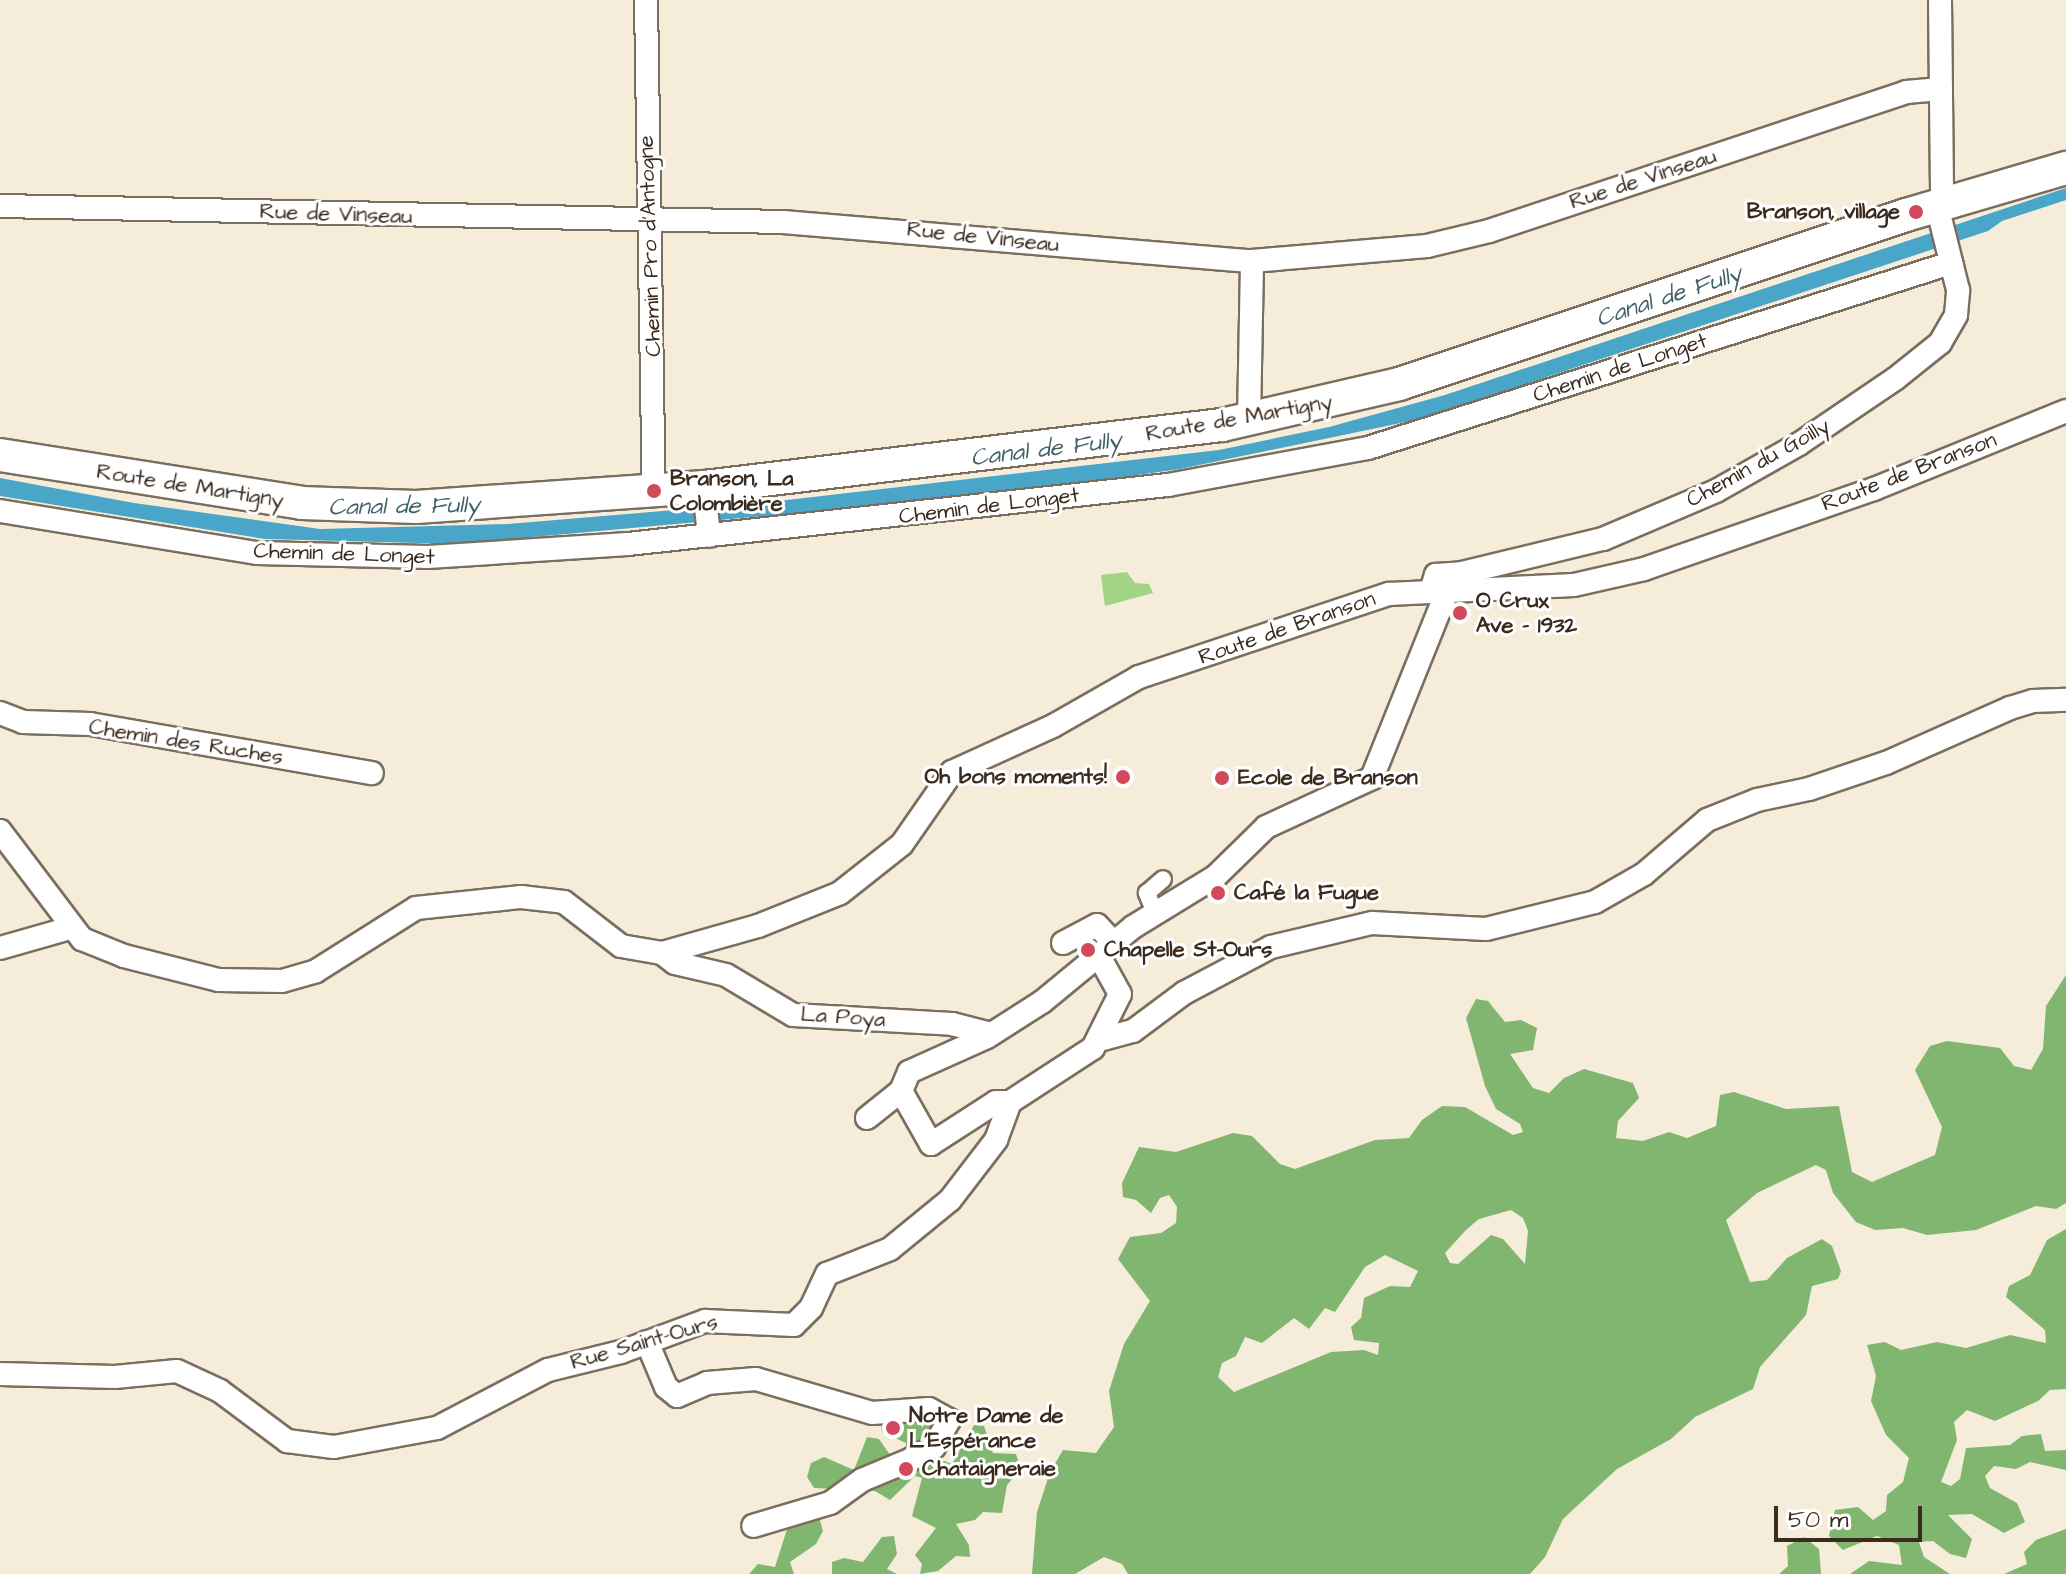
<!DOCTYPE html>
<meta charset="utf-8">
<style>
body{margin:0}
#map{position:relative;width:2066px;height:1574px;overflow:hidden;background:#f5ecd9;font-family:"Architects Daughter",sans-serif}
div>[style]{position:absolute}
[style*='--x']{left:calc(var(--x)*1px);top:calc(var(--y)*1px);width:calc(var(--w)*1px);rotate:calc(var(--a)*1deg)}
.green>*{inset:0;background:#a2d483}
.forest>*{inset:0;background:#81b671}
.water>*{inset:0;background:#4aa6c8}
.roads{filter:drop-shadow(2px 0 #7c6e5f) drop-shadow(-2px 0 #7c6e5f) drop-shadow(0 2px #7c6e5f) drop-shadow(0 -2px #7c6e5f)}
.pedestrian>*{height:16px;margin:-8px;padding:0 8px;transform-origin:8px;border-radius:8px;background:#fff}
.minor>*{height:22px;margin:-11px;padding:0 11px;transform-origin:11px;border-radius:11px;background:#fff}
.secondary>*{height:32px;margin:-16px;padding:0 16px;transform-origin:16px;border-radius:16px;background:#fff}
.dots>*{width:22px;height:22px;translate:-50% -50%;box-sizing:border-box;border:4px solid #fff;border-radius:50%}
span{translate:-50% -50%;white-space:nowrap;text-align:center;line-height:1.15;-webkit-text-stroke:6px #fff;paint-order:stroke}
.street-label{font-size:22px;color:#3b2a1e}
.poi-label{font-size:22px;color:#3b2a1e;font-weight:700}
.right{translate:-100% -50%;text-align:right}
.left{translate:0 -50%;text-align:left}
.water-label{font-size:24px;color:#42626a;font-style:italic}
.scale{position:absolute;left:1774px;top:1506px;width:148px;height:36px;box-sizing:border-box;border:4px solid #3b2a1e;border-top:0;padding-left:10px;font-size:24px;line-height:28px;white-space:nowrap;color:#3b2a1e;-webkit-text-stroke:6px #fff;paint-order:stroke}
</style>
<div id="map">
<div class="green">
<div style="clip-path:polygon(1127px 572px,1135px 583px,1149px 584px,1153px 593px,1105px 606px,1101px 575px)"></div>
</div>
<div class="forest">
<div style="clip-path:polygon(evenodd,2066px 975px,2066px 1203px,2056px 1209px,2036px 1206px,1976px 1230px,1927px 1235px,1903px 1228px,1875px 1230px,1856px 1222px,1833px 1193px,1826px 1170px,1816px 1165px,1757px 1193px,1726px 1220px,1750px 1282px,1767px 1280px,1787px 1258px,1822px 1239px,1832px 1246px,1841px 1271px,1838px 1279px,1812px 1286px,1806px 1315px,1760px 1367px,1753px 1389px,1695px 1417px,1671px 1439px,1617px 1469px,1563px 1519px,1545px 1557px,1530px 1574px,1128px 1574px,1122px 1564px,1104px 1557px,1075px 1574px,1032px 1574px,1037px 1512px,1050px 1472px,1063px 1450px,1096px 1453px,1114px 1427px,1109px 1391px,1124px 1344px,1150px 1301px,1118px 1259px,1130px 1237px,1161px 1233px,1176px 1223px,1177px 1207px,1169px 1195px,1160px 1198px,1151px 1213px,1136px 1200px,1123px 1197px,1122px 1183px,1139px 1147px,1176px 1152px,1233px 1133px,1252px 1136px,1280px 1164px,1295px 1169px,1375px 1140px,1409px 1138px,1422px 1120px,1442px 1106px,1465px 1107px,1513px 1135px,1523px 1132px,1520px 1124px,1496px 1109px,1485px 1086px,1466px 1018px,1476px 999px,1488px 1001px,1505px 1022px,1521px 1020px,1537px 1028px,1533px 1050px,1510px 1054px,1533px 1088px,1549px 1093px,1564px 1078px,1584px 1069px,1633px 1083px,1639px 1098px,1618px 1121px,1616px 1138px,1643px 1141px,1669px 1132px,1687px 1138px,1716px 1126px,1720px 1095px,1734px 1092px,1786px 1109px,1839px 1106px,1852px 1172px,1872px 1182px,1935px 1155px,1942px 1127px,1915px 1070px,1930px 1046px,1947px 1041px,2000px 1048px,2014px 1066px,2031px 1070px,2043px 1049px,2046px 1006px,2066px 975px,1511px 1210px,1523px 1218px,1528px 1231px,1525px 1264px,1503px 1239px,1491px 1235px,1458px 1264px,1450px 1263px,1445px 1253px,1466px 1230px,1479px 1219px,1511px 1210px,2066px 975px,1385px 1255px,1418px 1271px,1410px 1287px,1390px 1286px,1364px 1298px,1361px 1318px,1351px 1327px,1354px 1340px,1379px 1343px,1378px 1355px,1364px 1350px,1331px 1352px,1234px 1392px,1218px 1377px,1222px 1363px,1236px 1356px,1245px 1337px,1262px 1343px,1294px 1318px,1309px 1329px,1325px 1308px,1335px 1312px,1365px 1267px,1385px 1255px)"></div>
<div style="clip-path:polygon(2066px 1229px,2066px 1389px,2050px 1390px,2038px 1401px,1995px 1421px,1967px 1410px,1954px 1422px,1957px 1440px,1941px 1482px,1951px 1486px,1960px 1479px,1966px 1448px,2010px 1445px,2022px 1436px,2041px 1434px,2045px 1451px,2066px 1450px,2066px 1470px,2030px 1462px,2016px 1469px,1994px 1466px,1985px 1476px,1990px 1488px,2017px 1503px,2025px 1522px,2004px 1533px,1972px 1514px,1948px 1515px,1972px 1539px,1966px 1558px,1950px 1554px,1933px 1541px,1919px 1542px,1924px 1557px,1950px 1574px,1850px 1574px,1869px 1561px,1902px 1565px,1899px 1545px,1877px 1536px,1843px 1550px,1829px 1536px,1835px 1510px,1858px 1507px,1873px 1520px,1886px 1511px,1887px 1495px,1903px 1482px,1909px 1458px,1886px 1435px,1871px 1401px,1876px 1376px,1867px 1345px,1885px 1342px,1901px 1350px,1937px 1342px,1966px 1348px,2010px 1335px,2046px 1343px,2045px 1330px,2006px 1297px,2009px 1286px,2030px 1275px,2047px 1240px)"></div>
<div style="clip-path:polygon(937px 1416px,934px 1457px,952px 1464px,974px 1425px,984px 1426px,993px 1453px,1016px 1454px,1021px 1469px,1007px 1485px,1002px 1513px,983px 1512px,975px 1520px,956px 1524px,969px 1545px,970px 1557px,956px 1556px,938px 1571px,920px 1574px,922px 1564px,915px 1555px,936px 1528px,912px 1516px,922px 1478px,915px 1476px,890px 1500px,875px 1491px,814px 1488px,807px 1477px,811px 1463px,824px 1457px,854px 1470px,867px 1437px,879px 1439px,895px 1462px,906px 1452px,906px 1443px,882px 1432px,881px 1422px)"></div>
<div style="clip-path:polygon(818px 1514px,823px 1531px,816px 1544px,790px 1562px,794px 1574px,749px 1574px,758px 1564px,775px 1567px,789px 1523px)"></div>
<div style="clip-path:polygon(2066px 1529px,2066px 1574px,2004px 1574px,2027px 1564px,2024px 1552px,2036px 1540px)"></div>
<div style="clip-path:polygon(894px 1536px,897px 1554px,887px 1569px,897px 1574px,832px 1574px,832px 1562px,844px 1558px,863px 1562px,882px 1537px)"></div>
<div style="clip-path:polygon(1804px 1537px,1819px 1549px,1821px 1574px,1779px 1574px,1788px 1566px,1787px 1546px)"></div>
</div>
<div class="water">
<div style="clip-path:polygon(2066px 188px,2066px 200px,2002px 221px,1988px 231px,1420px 419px,1180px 469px,996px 495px,456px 544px,265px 539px,0 496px,0 478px,134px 503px,320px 529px,508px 524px,770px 502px,1219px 450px,1329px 427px,1445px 395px)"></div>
</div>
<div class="roads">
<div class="pedestrian">
<div style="--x:1155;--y:913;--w:22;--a:-112"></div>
<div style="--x:1147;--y:893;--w:21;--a:-41"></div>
</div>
<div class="minor">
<div style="--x:646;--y:0;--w:491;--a:89.1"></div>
<div style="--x:1940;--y:0;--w:204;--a:89.4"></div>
<div style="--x:0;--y:206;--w:783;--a:1.17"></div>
<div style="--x:783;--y:222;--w:471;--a:4.8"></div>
<div style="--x:1252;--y:261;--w:176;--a:-4.9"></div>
<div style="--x:1427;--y:246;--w:64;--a:-13.6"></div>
<div style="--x:1489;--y:231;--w:440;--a:-18.4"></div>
<div style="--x:1906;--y:92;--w:35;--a:-5"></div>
<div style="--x:1249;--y:420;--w:159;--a:-88.9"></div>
<div style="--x:704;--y:487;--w:49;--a:84.2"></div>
<div style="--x:0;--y:511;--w:260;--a:9.3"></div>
<div style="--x:257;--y:553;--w:171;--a:1.3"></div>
<div style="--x:428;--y:557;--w:200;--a:-3.7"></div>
<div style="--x:628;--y:544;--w:543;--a:-6.24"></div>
<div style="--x:1168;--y:485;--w:203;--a:-10.5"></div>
<div style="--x:1368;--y:448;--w:612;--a:-17.61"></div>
<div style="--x:1431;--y:591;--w:17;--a:-73"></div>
<div style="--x:1436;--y:575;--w:26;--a:-4"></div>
<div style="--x:1462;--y:573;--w:145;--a:-13.6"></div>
<div style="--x:1603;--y:539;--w:123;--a:-23"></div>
<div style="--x:1716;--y:491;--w:95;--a:-29.5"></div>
<div style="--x:1799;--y:444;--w:116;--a:-34.1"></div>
<div style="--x:1895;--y:379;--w:58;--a:-38.7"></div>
<div style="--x:1940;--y:343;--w:32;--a:-60"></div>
<div style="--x:1956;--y:315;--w:25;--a:-85"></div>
<div style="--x:1958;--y:290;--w:87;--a:-104"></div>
<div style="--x:0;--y:713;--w:25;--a:21"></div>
<div style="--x:23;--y:722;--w:67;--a:1.7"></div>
<div style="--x:90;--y:724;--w:286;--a:9.9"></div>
<div style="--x:0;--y:831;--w:136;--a:52.8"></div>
<div style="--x:82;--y:939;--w:45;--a:22"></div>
<div style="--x:124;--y:956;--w:98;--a:14.2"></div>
<div style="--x:219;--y:980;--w:63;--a:0.9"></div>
<div style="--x:282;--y:981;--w:35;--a:-16"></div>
<div style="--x:316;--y:971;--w:118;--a:-32.2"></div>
<div style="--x:416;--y:908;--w:106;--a:-6"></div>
<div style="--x:521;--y:897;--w:43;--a:6.6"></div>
<div style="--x:564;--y:902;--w:72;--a:37.7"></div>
<div style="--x:621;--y:946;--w:42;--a:9.7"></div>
<div style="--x:662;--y:953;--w:100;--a:-15.7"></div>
<div style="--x:758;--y:926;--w:88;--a:-21.9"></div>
<div style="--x:840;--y:893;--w:79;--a:-38.3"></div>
<div style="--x:902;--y:844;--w:88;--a:-55.2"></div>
<div style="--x:952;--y:772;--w:111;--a:-24.5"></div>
<div style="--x:1053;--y:726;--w:99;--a:-29.7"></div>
<div style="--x:1139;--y:677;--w:263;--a:-18.4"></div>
<div style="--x:1389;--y:594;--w:185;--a:-2.8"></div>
<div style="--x:1574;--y:585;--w:72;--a:-12.9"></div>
<div style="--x:1644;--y:569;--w:244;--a:-19.2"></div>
<div style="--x:1874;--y:489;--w:207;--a:-22.1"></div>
<div style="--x:1063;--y:943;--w:38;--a:-28"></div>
<div style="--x:1097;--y:925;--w:26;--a:47"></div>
<div style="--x:0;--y:948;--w:73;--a:-15.9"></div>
<div style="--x:662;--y:953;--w:16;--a:38"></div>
<div style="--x:675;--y:963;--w:52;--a:13.2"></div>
<div style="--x:726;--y:975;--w:78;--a:30.8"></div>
<div style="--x:793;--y:1015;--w:159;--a:3.2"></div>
<div style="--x:952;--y:1024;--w:40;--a:14.4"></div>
<div style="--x:1099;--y:1040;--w:35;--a:-15"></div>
<div style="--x:1133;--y:1031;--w:64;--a:-36.7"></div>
<div style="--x:1184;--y:993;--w:98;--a:-27.9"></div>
<div style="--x:1271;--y:947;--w:104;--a:-13.4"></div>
<div style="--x:1372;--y:923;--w:114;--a:3"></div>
<div style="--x:1486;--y:929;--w:112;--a:-13.9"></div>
<div style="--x:1595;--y:902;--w:56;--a:-29.7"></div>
<div style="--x:1644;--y:874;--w:83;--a:-40.6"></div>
<div style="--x:1707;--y:820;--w:54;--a:-21.8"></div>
<div style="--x:1757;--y:800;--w:53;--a:-11.9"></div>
<div style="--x:1809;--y:789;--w:81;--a:-18.7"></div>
<div style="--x:1886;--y:763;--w:136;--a:-23.9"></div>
<div style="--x:2010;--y:708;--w:24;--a:-17"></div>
<div style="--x:2033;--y:701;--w:33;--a:-2"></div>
<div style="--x:901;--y:1091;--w:61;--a:60.5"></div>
<div style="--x:931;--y:1144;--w:77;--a:-32.9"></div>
<div style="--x:996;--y:1102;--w:14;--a:0"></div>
<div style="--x:867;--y:1118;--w:43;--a:-38.5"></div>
<div style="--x:901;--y:1091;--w:21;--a:-67"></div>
<div style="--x:909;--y:1072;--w:85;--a:-24.2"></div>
<div style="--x:987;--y:1037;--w:65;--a:-32.5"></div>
<div style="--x:1042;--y:1002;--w:118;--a:-39.5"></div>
<div style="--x:1133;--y:927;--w:96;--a:-31.4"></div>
<div style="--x:1215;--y:877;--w:71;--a:-44.4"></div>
<div style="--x:1266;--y:827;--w:117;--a:-24.8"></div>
<div style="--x:1372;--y:778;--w:198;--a:-68.1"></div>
<div style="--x:647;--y:1342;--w:49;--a:67.1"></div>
<div style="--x:666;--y:1387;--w:14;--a:39"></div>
<div style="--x:677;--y:1396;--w:33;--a:-23"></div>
<div style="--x:707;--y:1383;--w:49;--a:-4.7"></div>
<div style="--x:756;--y:1379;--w:121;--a:16.3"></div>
<div style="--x:872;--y:1413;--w:57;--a:-4"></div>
<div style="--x:929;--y:1409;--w:23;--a:29"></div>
<div style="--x:949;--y:1420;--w:31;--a:119"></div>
<div style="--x:934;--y:1447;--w:27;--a:152"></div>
<div style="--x:910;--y:1460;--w:52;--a:157.4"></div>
<div style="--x:862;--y:1480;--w:39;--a:144"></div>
<div style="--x:830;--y:1503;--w:80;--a:163.4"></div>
<div style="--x:0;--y:1374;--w:115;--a:1.5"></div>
<div style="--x:115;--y:1377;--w:62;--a:-5.5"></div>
<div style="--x:177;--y:1371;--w:47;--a:24.9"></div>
<div style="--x:220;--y:1391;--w:84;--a:36.7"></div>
<div style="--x:287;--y:1441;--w:47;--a:7.3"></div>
<div style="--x:334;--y:1447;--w:105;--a:-10.5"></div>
<div style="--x:437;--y:1428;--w:125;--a:-27.6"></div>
<div style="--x:548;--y:1370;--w:75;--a:-13.9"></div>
<div style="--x:621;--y:1352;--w:90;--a:-20.3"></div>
<div style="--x:705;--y:1321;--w:89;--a:2.6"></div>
<div style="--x:794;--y:1325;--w:24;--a:-45"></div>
<div style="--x:811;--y:1308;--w:38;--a:-65"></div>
<div style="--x:827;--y:1274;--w:68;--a:-21.6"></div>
<div style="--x:890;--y:1249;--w:77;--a:-39.2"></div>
<div style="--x:950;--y:1200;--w:76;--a:-52.5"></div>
<div style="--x:996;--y:1140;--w:40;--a:-69.8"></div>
<div style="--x:1010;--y:1102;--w:99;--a:-33"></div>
<div style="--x:1093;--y:1048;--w:60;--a:-63.4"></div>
<div style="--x:1120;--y:994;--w:41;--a:-119.1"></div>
</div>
<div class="secondary">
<div style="--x:0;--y:455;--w:306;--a:9"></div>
<div style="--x:302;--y:503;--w:114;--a:2"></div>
<div style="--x:416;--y:507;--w:289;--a:-4"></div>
<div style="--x:704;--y:487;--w:522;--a:-6.83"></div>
<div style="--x:1222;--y:425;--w:182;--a:-13"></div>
<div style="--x:1399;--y:384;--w:534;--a:-18.43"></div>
<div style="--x:1906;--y:215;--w:167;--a:-16.4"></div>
</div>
</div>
<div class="dots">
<div style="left:1916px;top:212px;background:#d1495b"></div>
<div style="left:654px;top:491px;background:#d1495b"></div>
<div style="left:1460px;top:613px;background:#d1495b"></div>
<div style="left:1123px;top:777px;background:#d1495b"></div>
<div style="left:1222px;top:778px;background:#d1495b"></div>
<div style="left:1218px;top:893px;background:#d1495b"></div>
<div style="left:1088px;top:950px;background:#d1495b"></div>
<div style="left:893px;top:1428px;background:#d1495b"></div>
<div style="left:906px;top:1469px;background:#d1495b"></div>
</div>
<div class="street-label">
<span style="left:1643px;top:179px;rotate:-18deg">Rue de Vinseau</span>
<span style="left:336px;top:214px;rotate:2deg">Rue de Vinseau</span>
<span style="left:983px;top:237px;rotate:6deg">Rue de Vinseau</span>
<span style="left:650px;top:246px;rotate:-92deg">Chemin Pro d'Antogne</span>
<span style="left:1620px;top:368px;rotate:-18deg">Chemin de Longet</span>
<span style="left:1239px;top:418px;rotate:-10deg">Route de Martigny</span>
<span style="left:1758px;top:463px;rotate:-29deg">Chemin du Goilly</span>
<span style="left:1909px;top:472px;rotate:-21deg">Route de Branson</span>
<span style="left:190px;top:486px;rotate:9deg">Route de Martigny</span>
<span style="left:989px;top:506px;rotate:-7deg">Chemin de Longet</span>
<span style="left:344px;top:554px;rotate:2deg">Chemin de Longet</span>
<span style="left:1287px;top:628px;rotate:-19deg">Route de Branson</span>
<span style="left:186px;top:742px;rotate:9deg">Chemin des Ruches</span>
<span style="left:843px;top:1017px;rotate:4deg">La Poya</span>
<span style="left:644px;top:1342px;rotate:-16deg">Rue Saint-Ours</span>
</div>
<div class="poi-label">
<span class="right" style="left:1900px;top:212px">Branson, village</span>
<span class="left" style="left:670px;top:491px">Branson, La<br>Colombière</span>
<span class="left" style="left:1476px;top:613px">O Crux<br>Ave - 1932</span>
<span class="right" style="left:1107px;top:777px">Oh bons moments!</span>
<span class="left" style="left:1238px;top:778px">Ecole de Branson</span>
<span class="left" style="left:1234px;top:893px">Café la Fugue</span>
<span class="left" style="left:1104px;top:950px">Chapelle St-Ours</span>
<span class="left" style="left:909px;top:1428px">Notre Dame de<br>L'Espérance</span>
<span class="left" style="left:922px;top:1469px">Chataigneraie</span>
</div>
<div class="water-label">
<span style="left:1669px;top:297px;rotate:-18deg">Canal de Fully</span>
<span style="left:1046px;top:450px;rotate:-7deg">Canal de Fully</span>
<span style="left:404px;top:507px;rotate:-1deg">Canal de Fully</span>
</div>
<div class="scale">50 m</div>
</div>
